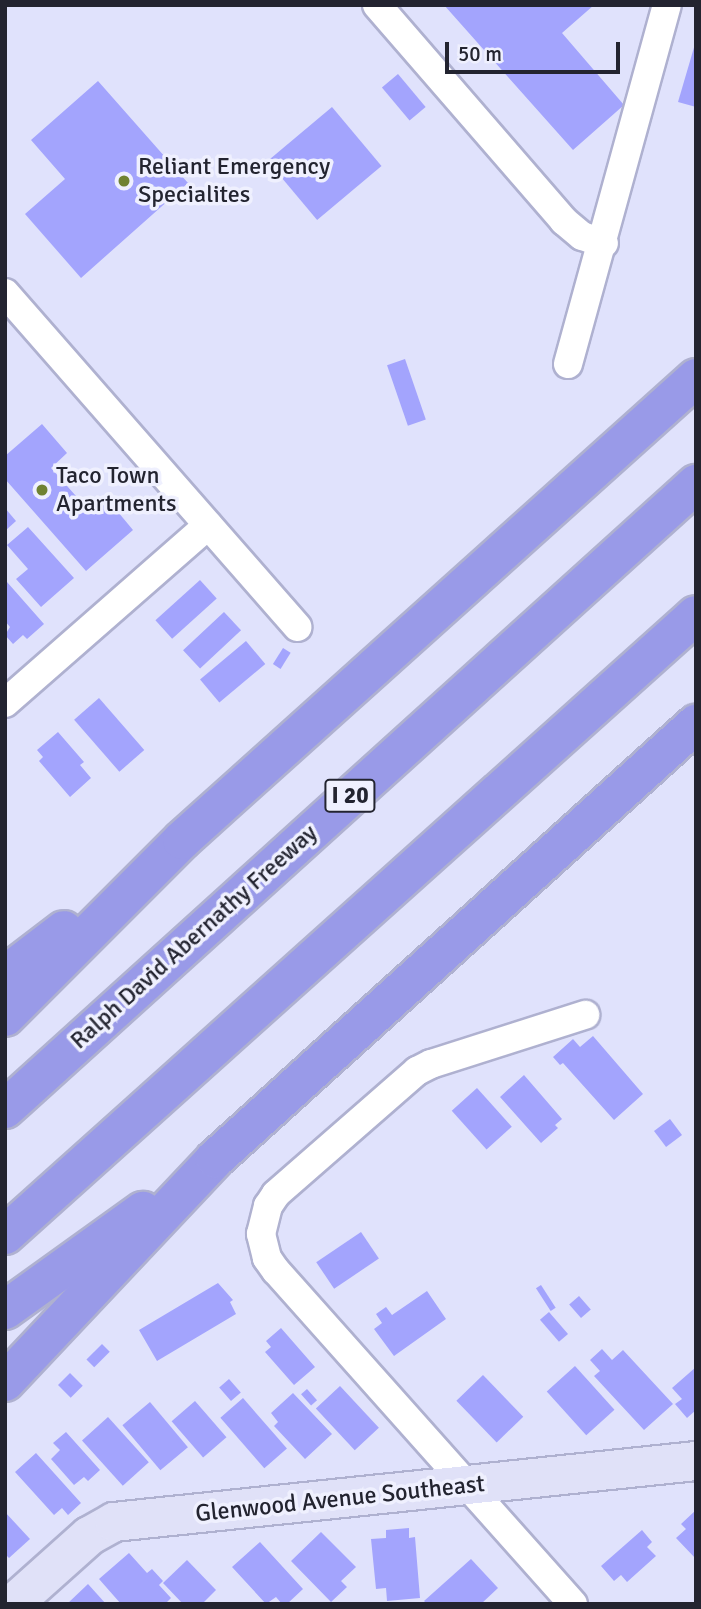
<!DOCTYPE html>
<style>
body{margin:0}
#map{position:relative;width:701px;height:1609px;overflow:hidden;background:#e0e2fc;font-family:Signika,sans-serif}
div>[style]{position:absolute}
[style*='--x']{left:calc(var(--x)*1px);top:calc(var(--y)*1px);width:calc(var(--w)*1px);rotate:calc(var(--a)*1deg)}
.building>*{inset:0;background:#a3a4fd;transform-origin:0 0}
.roads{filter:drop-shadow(2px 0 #afb1d0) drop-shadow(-2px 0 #afb1d0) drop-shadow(0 2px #afb1d0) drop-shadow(0 -2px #afb1d0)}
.street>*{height:28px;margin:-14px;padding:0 14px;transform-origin:14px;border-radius:14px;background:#fff}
.secondary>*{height:38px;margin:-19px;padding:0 19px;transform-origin:19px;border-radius:19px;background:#e0e1f8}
.highway>*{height:38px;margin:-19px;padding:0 19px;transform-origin:19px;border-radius:19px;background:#999ae8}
.dots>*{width:19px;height:19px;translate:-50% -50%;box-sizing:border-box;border:4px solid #eff0fe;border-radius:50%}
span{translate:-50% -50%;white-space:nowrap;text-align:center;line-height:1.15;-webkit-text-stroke:7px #eff0fe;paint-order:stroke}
.shield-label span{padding:2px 5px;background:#eff0fe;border:2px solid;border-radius:5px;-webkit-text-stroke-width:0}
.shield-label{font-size:23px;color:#232430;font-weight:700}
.poi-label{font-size:24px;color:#232430}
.left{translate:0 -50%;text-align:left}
.street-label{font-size:24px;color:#232430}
.frame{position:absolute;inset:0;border:7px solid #232430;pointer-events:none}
.scale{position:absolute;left:445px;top:42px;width:175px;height:32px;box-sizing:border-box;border:4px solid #232430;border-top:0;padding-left:9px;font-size:21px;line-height:24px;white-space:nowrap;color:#232430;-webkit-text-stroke:5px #eff0fe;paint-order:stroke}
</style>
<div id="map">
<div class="building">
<div style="clip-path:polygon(444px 5px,594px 5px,562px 33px,624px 105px,573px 150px)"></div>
<div style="clip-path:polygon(695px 44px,696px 44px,696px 107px,678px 102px)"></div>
<div style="left:398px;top:74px;width:43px;height:21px;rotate:50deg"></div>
<div style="clip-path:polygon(98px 81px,188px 183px,81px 278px,25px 214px,65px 179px,31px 140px)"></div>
<div style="left:332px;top:107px;width:77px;height:84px;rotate:50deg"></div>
<div style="left:405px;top:359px;width:64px;height:19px;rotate:71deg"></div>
<div style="clip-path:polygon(42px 424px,67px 453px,51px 468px,92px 514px,108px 500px,133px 530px,86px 571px,5px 479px,5px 456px)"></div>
<div style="clip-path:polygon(5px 508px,16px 521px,5px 531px)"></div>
<div style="clip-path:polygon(28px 527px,74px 578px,41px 607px,16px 579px,28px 569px,7px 545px)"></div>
<div style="left:200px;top:580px;width:25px;height:60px;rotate:48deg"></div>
<div style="clip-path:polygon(7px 582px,44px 624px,27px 639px,23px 635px,13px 644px,5px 635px,10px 627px,5px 621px)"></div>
<div style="left:224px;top:612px;width:25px;height:56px;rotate:47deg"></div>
<div style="left:246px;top:641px;width:30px;height:60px;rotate:50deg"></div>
<div style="left:283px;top:648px;width:9px;height:19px;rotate:32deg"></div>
<div style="left:99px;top:698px;width:69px;height:33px;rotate:49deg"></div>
<div style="clip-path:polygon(58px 732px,84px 762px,80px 765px,91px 778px,70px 797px,39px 761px,43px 757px,37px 750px)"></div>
<div style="clip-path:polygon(593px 1036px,643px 1094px,614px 1120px,563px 1063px,560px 1065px,553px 1057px,573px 1039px,580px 1047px)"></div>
<div style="clip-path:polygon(524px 1075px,562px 1119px,555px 1125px,558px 1128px,541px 1143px,500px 1097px)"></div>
<div style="left:477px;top:1088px;width:52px;height:34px;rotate:48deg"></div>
<div style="left:670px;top:1119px;width:20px;height:20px;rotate:53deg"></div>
<div style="left:361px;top:1232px;width:32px;height:54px;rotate:56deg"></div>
<div style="clip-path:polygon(218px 1283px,233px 1300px,230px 1302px,236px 1314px,157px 1361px,139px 1330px)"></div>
<div style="left:541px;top:1285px;width:27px;height:6px;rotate:57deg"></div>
<div style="clip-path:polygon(427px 1291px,446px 1319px,394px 1356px,374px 1329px,382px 1323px,376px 1314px,386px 1307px,392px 1315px)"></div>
<div style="left:579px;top:1296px;width:18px;height:13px;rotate:49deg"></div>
<div style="left:549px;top:1312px;width:29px;height:12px;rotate:49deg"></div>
<div style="clip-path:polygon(281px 1328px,315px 1367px,294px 1385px,265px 1352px,271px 1347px,266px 1341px)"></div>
<div style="left:102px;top:1344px;width:11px;height:22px;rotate:45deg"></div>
<div style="clip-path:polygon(602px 1349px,612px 1360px,623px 1350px,673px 1404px,644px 1430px,594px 1376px,600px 1371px,590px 1360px)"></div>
<div style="left:575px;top:1366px;width:59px;height:38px;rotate:48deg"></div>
<div style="clip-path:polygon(696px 1367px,696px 1410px,687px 1418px,675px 1404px,682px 1399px,672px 1388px)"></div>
<div style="left:70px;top:1373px;width:18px;height:17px;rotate:45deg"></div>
<div style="left:483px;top:1375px;width:58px;height:37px;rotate:46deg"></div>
<div style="left:229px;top:1379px;width:18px;height:13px;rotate:49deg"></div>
<div style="left:340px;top:1386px;width:57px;height:33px;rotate:47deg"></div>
<div style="left:307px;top:1389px;width:15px;height:8px;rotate:48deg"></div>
<div style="clip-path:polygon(293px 1393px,332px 1434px,305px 1459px,274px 1426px,278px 1422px,271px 1413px)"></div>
<div style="left:243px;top:1398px;width:67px;height:30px;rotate:49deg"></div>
<div style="left:195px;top:1401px;width:48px;height:31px;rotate:49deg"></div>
<div style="left:150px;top:1402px;width:59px;height:36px;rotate:50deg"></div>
<div style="left:108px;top:1417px;width:61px;height:35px;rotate:48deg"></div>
<div style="clip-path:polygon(66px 1432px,100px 1470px,88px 1481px,84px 1477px,74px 1485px,51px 1459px,60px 1450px,53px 1443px)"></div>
<div style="clip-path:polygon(36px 1453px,81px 1503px,68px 1515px,62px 1508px,54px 1515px,15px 1472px)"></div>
<div style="clip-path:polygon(696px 1510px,696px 1559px,676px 1538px,686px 1529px,681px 1524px)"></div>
<div style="clip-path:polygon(5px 1512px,30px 1539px,9px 1558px,5px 1554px)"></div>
<div style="clip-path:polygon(409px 1528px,409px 1538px,415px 1537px,420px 1598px,387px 1601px,386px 1588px,376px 1589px,371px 1539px,386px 1538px,386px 1530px)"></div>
<div style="clip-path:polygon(642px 1530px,652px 1542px,647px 1547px,656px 1556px,627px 1582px,621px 1575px,614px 1581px,601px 1566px)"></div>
<div style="clip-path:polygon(321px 1532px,356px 1567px,341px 1581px,347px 1587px,331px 1602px,291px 1561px)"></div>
<div style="clip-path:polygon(260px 1542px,303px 1589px,287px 1604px,282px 1604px,276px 1597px,266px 1604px,232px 1567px)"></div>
<div style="clip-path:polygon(129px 1553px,147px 1573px,152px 1569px,163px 1581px,159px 1585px,171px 1598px,165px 1604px,121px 1604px,99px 1579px)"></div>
<div style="clip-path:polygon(471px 1559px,498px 1588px,481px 1604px,427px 1604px,424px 1601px)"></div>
<div style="clip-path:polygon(187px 1560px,216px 1590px,202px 1604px,183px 1604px,163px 1583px)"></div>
<div style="clip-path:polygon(88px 1584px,106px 1604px,67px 1604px)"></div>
</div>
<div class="roads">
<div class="street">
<div style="--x:377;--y:5;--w:286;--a:49.1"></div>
<div style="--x:564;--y:221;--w:23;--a:40"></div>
<div style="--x:582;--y:236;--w:23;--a:18"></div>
<div style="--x:5;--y:293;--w:444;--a:48.8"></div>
<div style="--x:568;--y:364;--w:372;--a:-74.6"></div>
<div style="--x:5;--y:703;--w:270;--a:-41.2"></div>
<div style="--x:573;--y:1604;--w:446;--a:-131.7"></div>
<div style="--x:276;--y:1271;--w:16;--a:-125"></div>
<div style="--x:267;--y:1258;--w:25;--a:-104"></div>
<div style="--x:261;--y:1234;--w:29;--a:-76"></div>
<div style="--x:268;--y:1206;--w:14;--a:-56"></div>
<div style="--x:276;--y:1194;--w:187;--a:-41.1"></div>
<div style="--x:417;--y:1071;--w:16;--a:-27"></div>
<div style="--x:431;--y:1064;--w:162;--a:-17.7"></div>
</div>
<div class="secondary">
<div style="--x:13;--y:1604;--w:102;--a:-41.8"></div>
<div style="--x:89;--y:1536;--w:29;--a:-29"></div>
<div style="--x:114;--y:1522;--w:585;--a:-5.98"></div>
</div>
<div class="highway">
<div style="--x:5;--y:975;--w:74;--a:-37.3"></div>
<div style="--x:5;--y:1017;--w:250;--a:-45"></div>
<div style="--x:182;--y:840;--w:691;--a:-41.95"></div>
<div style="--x:5;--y:1109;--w:932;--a:-42.13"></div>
<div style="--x:5;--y:1235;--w:928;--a:-41.9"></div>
<div style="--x:5;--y:1310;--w:170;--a:-35.7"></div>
<div style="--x:5;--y:1382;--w:306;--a:-46.7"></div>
<div style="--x:215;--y:1159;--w:649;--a:-42.13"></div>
</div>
</div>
<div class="dots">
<div style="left:124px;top:181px;background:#708232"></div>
<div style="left:42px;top:490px;background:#708232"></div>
</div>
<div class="shield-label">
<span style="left:350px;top:796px">I 20</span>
</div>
<div class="poi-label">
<span class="left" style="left:138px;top:181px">Reliant Emergency<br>Specialites</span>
<span class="left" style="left:56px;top:490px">Taco Town<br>Apartments</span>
</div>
<div class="street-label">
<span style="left:194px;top:937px;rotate:-42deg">Ralph David Abernathy Freeway</span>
<span style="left:340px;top:1499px;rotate:-6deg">Glenwood Avenue Southeast</span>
</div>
<div class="frame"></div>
<div class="scale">50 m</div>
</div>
